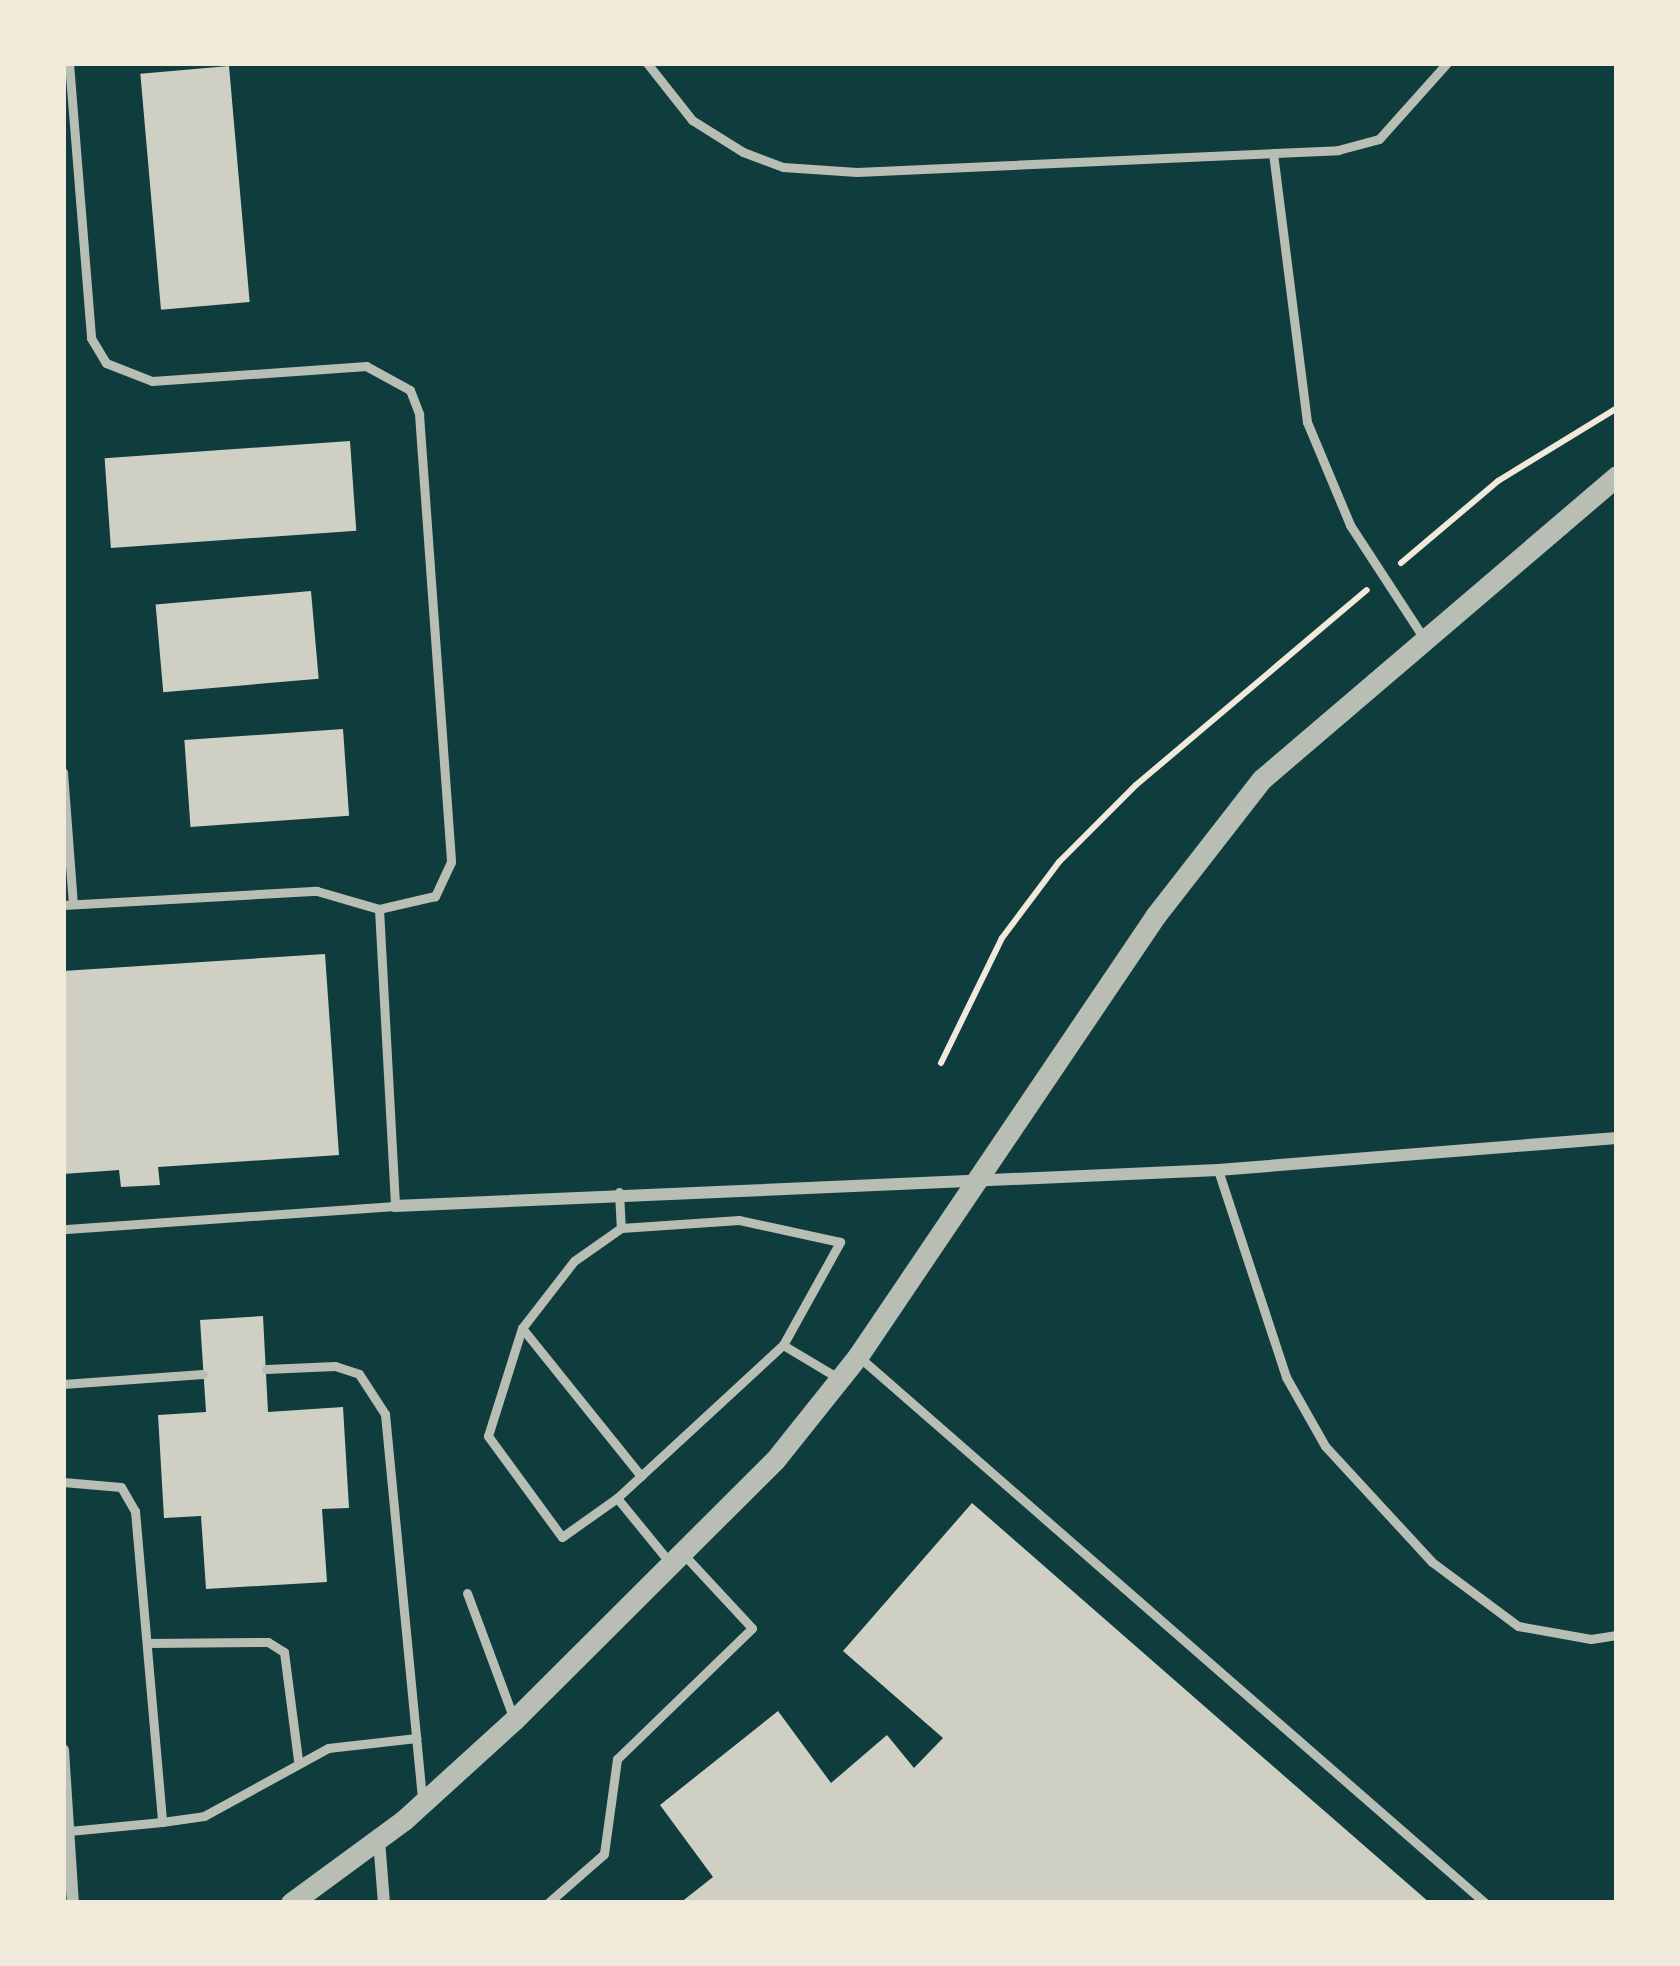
<!DOCTYPE html>
<style>
body{margin:0}
#map{position:relative;width:1680px;height:1966px;overflow:hidden;background:#0f3d3e;font-family:Roboto,sans-serif}
div>[style]{position:absolute}
[style*='--x']{left:calc(var(--x)*1px);top:calc(var(--y)*1px);width:calc(var(--w)*1px);rotate:calc(var(--a)*1deg)}
.building>*{inset:0;background:#cfcfc3;transform-origin:0 0}
.path>*{height:6px;margin:-3px;padding:0 3px;transform-origin:3px;border-radius:3px;background:#f1e9da}
.service>*{height:9px;margin:-4.5px;padding:0 4.5px;transform-origin:4.5px;border-radius:4.5px;background:#b8beb3}
.minor>*{height:12px;margin:-6px;padding:0 6px;transform-origin:6px;border-radius:6px;background:#b8beb3}
.tertiary>*{height:21px;margin:-10.5px;padding:0 10.5px;transform-origin:10.5px;border-radius:10.5px;background:#b8beb3}
span{translate:-50% -50%;white-space:nowrap;text-align:center;line-height:1.15;-webkit-text-stroke:12px #f1e9da;paint-order:stroke}
.frame{position:absolute;inset:0;border:66px solid #f1e9da;pointer-events:none}
</style>
<div id="map">
<div class="building">
<div style="left:229px;top:66px;width:237px;height:89px;rotate:85deg"></div>
<div style="left:350px;top:441px;width:90px;height:246px;rotate:86deg"></div>
<div style="left:311px;top:591px;width:88px;height:156px;rotate:85deg"></div>
<div style="left:343px;top:729px;width:87px;height:159px;rotate:86deg"></div>
<div style="clip-path:polygon(325px 954px,339px 1155px,158px 1167px,160px 1185px,121px 1187px,119px 1170px,63px 1174px,63px 971px)"></div>
<div style="clip-path:polygon(263px 1316px,268px 1412px,343px 1407px,349px 1508px,322px 1509px,327px 1582px,206px 1589px,201px 1516px,164px 1518px,158px 1415px,206px 1412px,200px 1320px)"></div>
<div style="clip-path:polygon(972px 1503px,1259px 1754px,1430px 1903px,680px 1903px,713px 1877px,660px 1805px,778px 1711px,831px 1783px,887px 1735px,914px 1768px,943px 1738px,843px 1651px)"></div>
</div>
<div class="path">
<div style="--x:1401;--y:563;--w:127;--a:-40.2"></div>
<div style="--x:1498;--y:481;--w:140;--a:-31.5"></div>
<div style="--x:941;--y:1063;--w:139;--a:-64"></div>
<div style="--x:1002;--y:938;--w:95;--a:-53.1"></div>
<div style="--x:1059;--y:862;--w:109;--a:-45"></div>
<div style="--x:1136;--y:785;--w:302;--a:-40.2"></div>
</div>
<div class="service">
<div style="--x:69;--y:63;--w:276;--a:85.4"></div>
<div style="--x:91;--y:338;--w:29;--a:59"></div>
<div style="--x:106;--y:363;--w:49;--a:21.4"></div>
<div style="--x:152;--y:381;--w:215;--a:-4"></div>
<div style="--x:366;--y:366;--w:50;--a:28.6"></div>
<div style="--x:410;--y:390;--w:26;--a:69"></div>
<div style="--x:419;--y:414;--w:449;--a:85.9"></div>
<div style="--x:451;--y:862;--w:38;--a:115"></div>
<div style="--x:435;--y:896;--w:57;--a:166.9"></div>
<div style="--x:647;--y:63;--w:73;--a:51.7"></div>
<div style="--x:692;--y:120;--w:60;--a:32.1"></div>
<div style="--x:743;--y:152;--w:43;--a:20.6"></div>
<div style="--x:783;--y:167;--w:74;--a:3.9"></div>
<div style="--x:857;--y:172;--w:482;--a:-2.6"></div>
<div style="--x:1338;--y:150;--w:42;--a:-15"></div>
<div style="--x:1379;--y:139;--w:102;--a:-48.2"></div>
<div style="--x:1273;--y:153;--w:271;--a:82.8"></div>
<div style="--x:1307;--y:422;--w:112;--a:67.3"></div>
<div style="--x:1350;--y:525;--w:134;--a:56.9"></div>
<div style="--x:63;--y:772;--w:132;--a:85.7"></div>
<div style="--x:63;--y:905;--w:254;--a:-3.2"></div>
<div style="--x:317;--y:891;--w:65;--a:16.2"></div>
<div style="--x:379;--y:909;--w:297;--a:86.9"></div>
<div style="--x:395;--y:1206;--w:333;--a:176"></div>
<div style="--x:1218;--y:1170;--w:218;--a:71.8"></div>
<div style="--x:1286;--y:1377;--w:79;--a:60.5"></div>
<div style="--x:1325;--y:1446;--w:158;--a:47.3"></div>
<div style="--x:1432;--y:1562;--w:107;--a:36.7"></div>
<div style="--x:1518;--y:1626;--w:74;--a:10.1"></div>
<div style="--x:1591;--y:1639;--w:26;--a:-9"></div>
<div style="--x:619;--y:1192;--w:36;--a:87"></div>
<div style="--x:621;--y:1228;--w:57;--a:144.9"></div>
<div style="--x:574;--y:1261;--w:85;--a:127.8"></div>
<div style="--x:522;--y:1328;--w:113;--a:107.5"></div>
<div style="--x:488;--y:1436;--w:125;--a:53.8"></div>
<div style="--x:562;--y:1537;--w:67;--a:-35.3"></div>
<div style="--x:617;--y:1498;--w:226;--a:-42.7"></div>
<div style="--x:783;--y:1345;--w:118;--a:-61"></div>
<div style="--x:840;--y:1242;--w:103;--a:-167.7"></div>
<div style="--x:739;--y:1220;--w:118;--a:176.1"></div>
<div style="--x:522;--y:1328;--w:190;--a:51.2"></div>
<div style="--x:783;--y:1345;--w:66;--a:30.8"></div>
<div style="--x:858;--y:1356;--w:832;--a:41.1"></div>
<div style="--x:266;--y:1369;--w:69;--a:-2.5"></div>
<div style="--x:335;--y:1366;--w:25;--a:18"></div>
<div style="--x:359;--y:1374;--w:48;--a:57"></div>
<div style="--x:385;--y:1414;--w:386;--a:84.5"></div>
<div style="--x:63;--y:1384;--w:140;--a:-4.1"></div>
<div style="--x:63;--y:1482;--w:58;--a:4.9"></div>
<div style="--x:121;--y:1487;--w:28;--a:60"></div>
<div style="--x:135;--y:1511;--w:312;--a:85"></div>
<div style="--x:162;--y:1822;--w:93;--a:174.5"></div>
<div style="--x:617;--y:1498;--w:85;--a:50.7"></div>
<div style="--x:467;--y:1593;--w:132;--a:69.6"></div>
<div style="--x:148;--y:1643;--w:120;--a:-0.5"></div>
<div style="--x:268;--y:1642;--w:19;--a:32"></div>
<div style="--x:284;--y:1652;--w:109;--a:82.6"></div>
<div style="--x:162;--y:1822;--w:42;--a:-8.1"></div>
<div style="--x:204;--y:1816;--w:141;--a:-28.7"></div>
<div style="--x:328;--y:1748;--w:89;--a:-6.5"></div>
<div style="--x:548;--y:1903;--w:74;--a:-41.2"></div>
<div style="--x:604;--y:1854;--w:96;--a:-82.2"></div>
<div style="--x:617;--y:1759;--w:188;--a:-44.1"></div>
<div style="--x:752;--y:1628;--w:98;--a:-132.9"></div>
</div>
<div class="minor">
<div style="--x:395;--y:1206;--w:824;--a:-2.5"></div>
<div style="--x:1218;--y:1170;--w:400;--a:-4.6"></div>
<div style="--x:63;--y:1750;--w:153;--a:86.3"></div>
<div style="--x:379;--y:1840;--w:63;--a:85.5"></div>
</div>
<div class="tertiary">
<div style="--x:291;--y:1903;--w:140;--a:-36.3"></div>
<div style="--x:404;--y:1820;--w:149;--a:-42.3"></div>
<div style="--x:514;--y:1720;--w:368;--a:-44.9"></div>
<div style="--x:775;--y:1460;--w:133;--a:-51.4"></div>
<div style="--x:858;--y:1356;--w:532;--a:-55.95"></div>
<div style="--x:1156;--y:915;--w:172;--a:-52.1"></div>
<div style="--x:1262;--y:779;--w:467;--a:-40.5"></div>
</div>
<div class="frame"></div>
</div>
